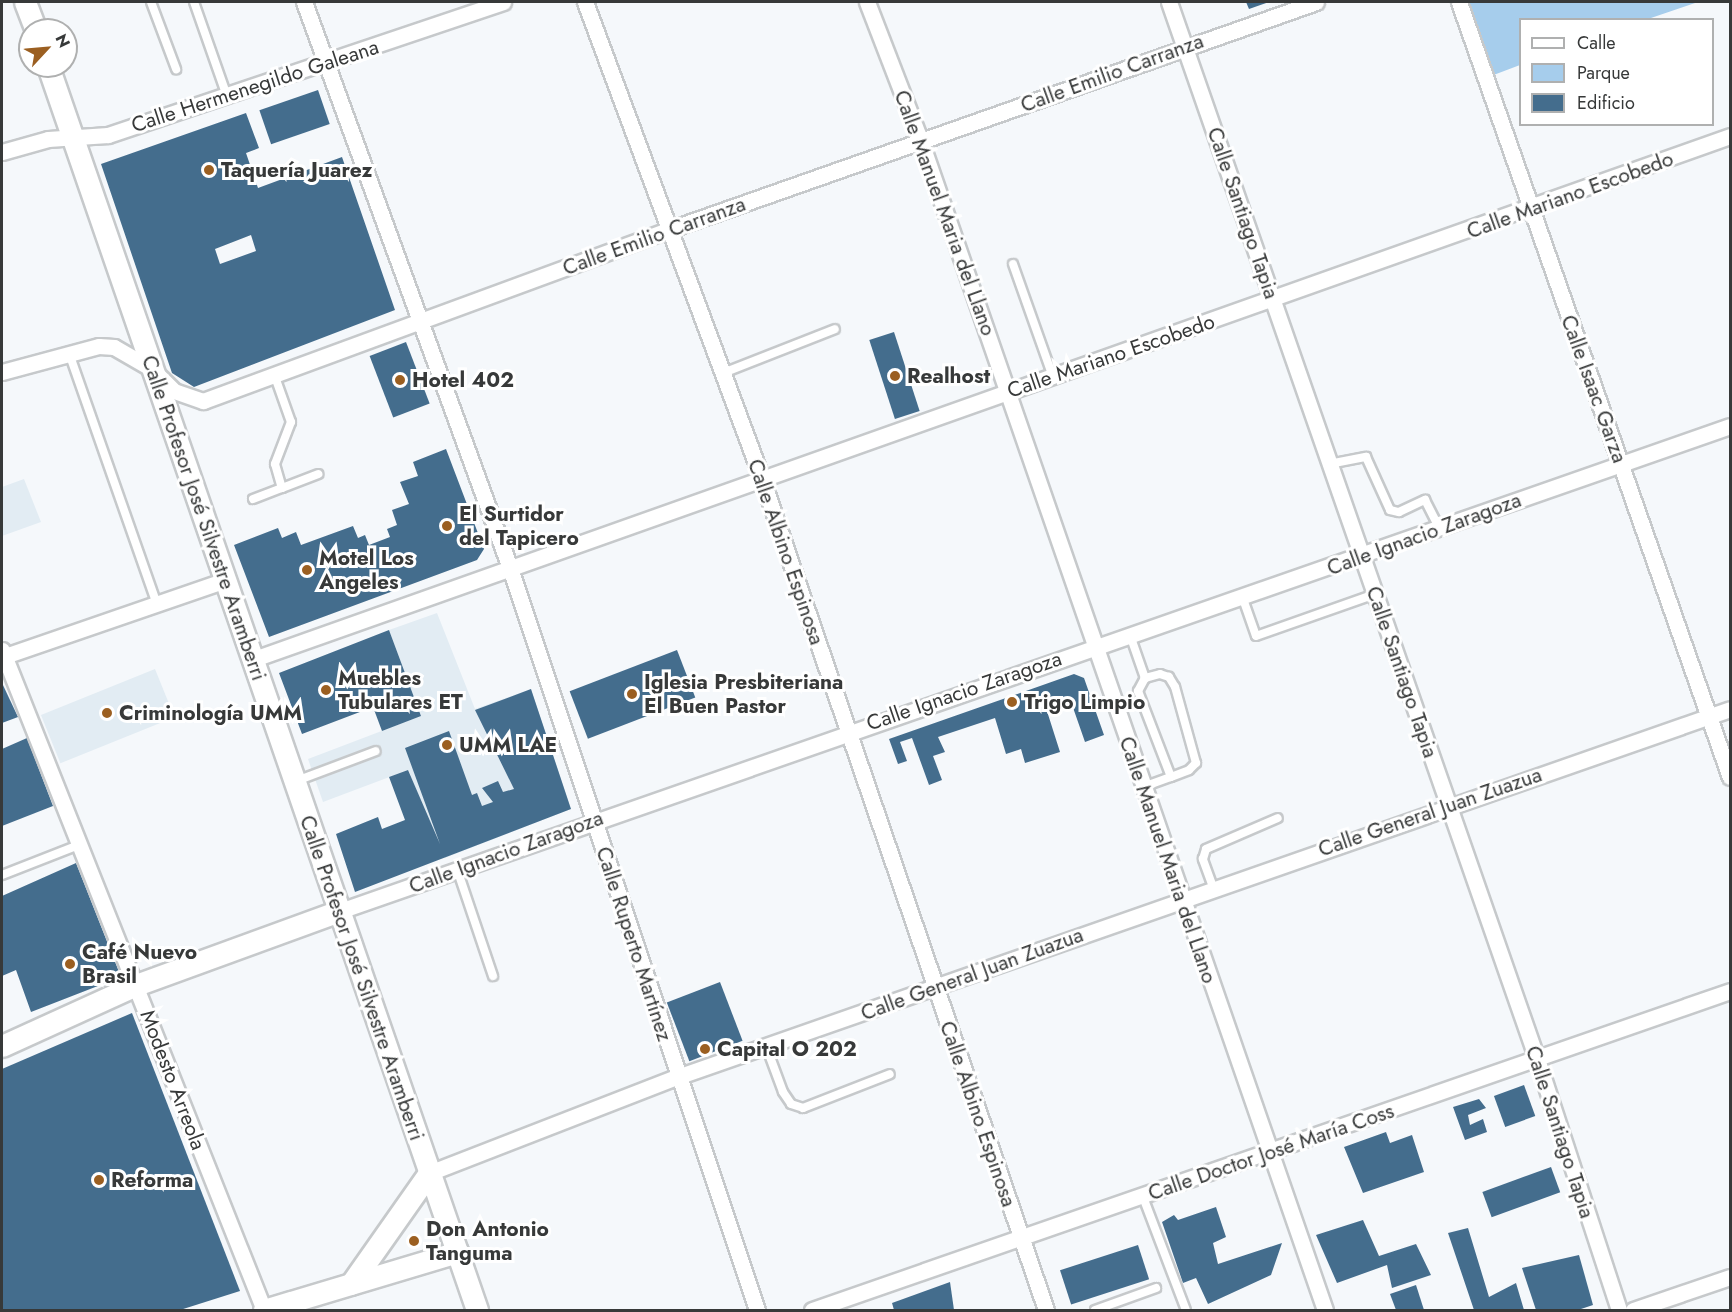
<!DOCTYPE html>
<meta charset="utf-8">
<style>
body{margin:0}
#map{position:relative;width:1732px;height:1312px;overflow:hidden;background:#f5f8fb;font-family:Jost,sans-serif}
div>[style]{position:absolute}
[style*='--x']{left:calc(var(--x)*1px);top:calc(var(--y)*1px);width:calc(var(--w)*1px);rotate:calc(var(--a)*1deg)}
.built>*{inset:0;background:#e2ecf3;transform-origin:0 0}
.green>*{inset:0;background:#a6cdec}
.building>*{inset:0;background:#446d8d;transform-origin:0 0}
.roads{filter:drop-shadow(2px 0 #c6c9cb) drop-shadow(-2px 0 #c6c9cb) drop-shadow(0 2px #c6c9cb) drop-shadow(0 -2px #c6c9cb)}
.service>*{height:8px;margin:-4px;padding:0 4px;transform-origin:4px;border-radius:4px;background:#fff}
.minor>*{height:15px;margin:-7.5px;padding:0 7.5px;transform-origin:7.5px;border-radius:7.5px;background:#fff}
.secondary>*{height:21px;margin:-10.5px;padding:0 10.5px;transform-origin:10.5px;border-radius:10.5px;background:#fff}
.dots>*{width:16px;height:16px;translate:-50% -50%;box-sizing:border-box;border:3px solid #fff;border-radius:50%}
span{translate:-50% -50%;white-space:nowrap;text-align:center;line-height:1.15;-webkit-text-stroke:6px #fff;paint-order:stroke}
.street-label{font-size:21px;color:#373939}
.poi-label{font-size:21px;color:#373939;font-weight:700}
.left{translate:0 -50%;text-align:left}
.frame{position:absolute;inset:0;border:3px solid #373939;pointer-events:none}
.legend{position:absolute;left:1519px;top:18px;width:195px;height:108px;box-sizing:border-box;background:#fff;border:2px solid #afb0b0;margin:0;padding:8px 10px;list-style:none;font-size:18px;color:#373939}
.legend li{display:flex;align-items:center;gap:12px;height:30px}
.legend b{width:30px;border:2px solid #afb0b0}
.north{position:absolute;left:18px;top:18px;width:60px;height:60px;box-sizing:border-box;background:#fff;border:2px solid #afb0b0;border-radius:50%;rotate:64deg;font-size:16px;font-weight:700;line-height:24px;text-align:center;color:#373939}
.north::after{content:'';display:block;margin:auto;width:21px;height:27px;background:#9b5f21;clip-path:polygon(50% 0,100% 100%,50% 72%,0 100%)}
</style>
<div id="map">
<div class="built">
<div style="clip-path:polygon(24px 479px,41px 522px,2px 536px,2px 487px)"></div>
<div style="clip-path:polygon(437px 613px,475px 709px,531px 689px,571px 809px,445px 858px,408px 770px,323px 802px,308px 759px,421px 716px,389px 630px)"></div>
<div style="left:155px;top:669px;width:52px;height:123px;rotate:68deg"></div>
</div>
<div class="green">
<div style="clip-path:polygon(1458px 2px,1698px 2px,1648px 19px,1520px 20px,1520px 65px,1483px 79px)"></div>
</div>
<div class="building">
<div style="clip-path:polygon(1246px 2px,1269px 2px,1249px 9px)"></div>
<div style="left:318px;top:90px;width:36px;height:62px;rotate:71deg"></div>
<div style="clip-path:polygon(evenodd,246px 113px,259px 148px,246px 153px,258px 188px,342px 157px,395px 310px,194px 387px,172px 373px,101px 164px,246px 113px,251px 235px,256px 251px,220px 264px,215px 249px,251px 235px)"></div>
<div style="left:894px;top:332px;width:83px;height:26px;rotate:72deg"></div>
<div style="left:406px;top:342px;width:66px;height:39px;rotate:69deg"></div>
<div style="clip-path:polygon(446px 449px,484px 549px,477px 560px,269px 637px,234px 545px,278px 528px,282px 538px,296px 532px,301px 545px,353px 526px,358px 538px,365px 535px,369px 545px,390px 537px,387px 529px,397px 525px,392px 510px,409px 504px,400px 482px,418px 476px,413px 462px)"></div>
<div style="clip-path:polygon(389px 630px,421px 716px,382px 731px,373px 707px,302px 734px,279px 673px)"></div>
<div style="left:677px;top:650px;width:51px;height:115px;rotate:69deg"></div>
<div style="clip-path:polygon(1074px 674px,1084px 678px,1104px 735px,1085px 742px,1070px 699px,1046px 708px,1060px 752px,1025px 763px,1021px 749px,1006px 754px,995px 718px,938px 737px,945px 752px,933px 756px,942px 780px,929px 785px,912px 738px,900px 742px,907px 761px,898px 764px,889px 739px)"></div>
<div style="clip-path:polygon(2px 683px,18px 717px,2px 723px)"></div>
<div style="clip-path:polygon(531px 689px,571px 809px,355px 892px,336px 834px,378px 817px,382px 829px,405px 820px,389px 777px,408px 770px,440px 844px,405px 748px,449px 731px,472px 795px,477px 793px,482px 806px,493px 802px,482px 788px,498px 781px,503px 792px,514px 789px,475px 710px)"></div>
<div style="clip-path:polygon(27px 738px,53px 806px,2px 826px,2px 749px)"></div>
<div style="clip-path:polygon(76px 863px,121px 977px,31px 1012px,16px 970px,2px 976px,2px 896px)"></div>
<div style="left:720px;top:982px;width:63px;height:57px;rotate:69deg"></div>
<div style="clip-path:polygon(132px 1013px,240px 1291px,180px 1310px,2px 1310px,2px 1069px)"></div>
<div style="left:1524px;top:1085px;width:33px;height:32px;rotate:70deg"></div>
<div style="clip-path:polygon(1479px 1099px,1486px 1108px,1468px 1115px,1470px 1125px,1483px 1119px,1487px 1132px,1465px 1140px,1453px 1107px)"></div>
<div style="clip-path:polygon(1386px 1132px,1390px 1143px,1412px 1135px,1424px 1172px,1363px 1193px,1344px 1147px)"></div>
<div style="left:1551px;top:1167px;width:27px;height:73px;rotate:70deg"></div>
<div style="clip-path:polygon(1216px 1207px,1226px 1237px,1213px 1243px,1218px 1264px,1282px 1243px,1271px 1275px,1208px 1304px,1196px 1278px,1183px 1283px,1162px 1222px,1174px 1215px,1178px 1220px)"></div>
<div style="clip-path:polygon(1363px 1220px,1379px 1256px,1416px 1244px,1431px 1275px,1392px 1288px,1387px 1265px,1337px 1283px,1316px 1235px)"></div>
<div style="clip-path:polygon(1468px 1228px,1489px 1297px,1516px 1283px,1524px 1310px,1474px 1310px,1448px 1233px)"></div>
<div style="left:1138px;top:1245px;width:36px;height:82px;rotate:72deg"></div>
<div style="clip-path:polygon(1579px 1255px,1593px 1305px,1578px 1310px,1536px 1310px,1522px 1268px)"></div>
<div style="clip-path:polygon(950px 1282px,954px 1310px,894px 1310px,892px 1303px)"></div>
<div style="clip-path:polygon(1416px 1285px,1424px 1310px,1396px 1310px,1390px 1294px)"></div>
</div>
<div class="roads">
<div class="service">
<div style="--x:151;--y:2;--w:72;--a:69.5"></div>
<div style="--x:194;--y:2;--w:100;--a:70.7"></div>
<div style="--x:1013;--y:264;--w:120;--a:70.5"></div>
<div style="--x:69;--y:353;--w:266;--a:70.7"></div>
<div style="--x:723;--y:373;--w:120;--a:-21.4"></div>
<div style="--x:274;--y:374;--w:51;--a:70.5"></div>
<div style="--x:291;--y:422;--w:45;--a:110.9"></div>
<div style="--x:275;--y:464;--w:25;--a:74"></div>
<div style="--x:282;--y:488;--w:39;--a:-21"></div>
<div style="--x:1329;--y:464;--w:38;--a:-11"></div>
<div style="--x:1366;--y:457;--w:58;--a:65.6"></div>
<div style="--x:1390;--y:510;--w:9;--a:13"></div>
<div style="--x:1399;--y:512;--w:29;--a:-25"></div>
<div style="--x:1425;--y:500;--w:31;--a:63"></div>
<div style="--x:253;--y:499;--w:31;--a:-21"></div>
<div style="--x:1242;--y:596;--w:42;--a:70.7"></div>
<div style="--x:1256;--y:636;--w:126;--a:-19.4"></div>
<div style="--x:1130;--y:635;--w:46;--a:70.8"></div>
<div style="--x:296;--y:781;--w:85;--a:-20.6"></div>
<div style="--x:1143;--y:787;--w:30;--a:-20"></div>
<div style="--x:1171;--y:777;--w:19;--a:-21"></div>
<div style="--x:1189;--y:770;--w:10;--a:-45"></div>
<div style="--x:1196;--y:763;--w:79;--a:-105.4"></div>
<div style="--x:1175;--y:687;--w:12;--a:-121"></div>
<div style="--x:1169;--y:677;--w:9;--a:-162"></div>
<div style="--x:1160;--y:674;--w:16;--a:165"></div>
<div style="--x:1145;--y:678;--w:15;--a:118"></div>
<div style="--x:1138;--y:691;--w:92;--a:69"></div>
<div style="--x:457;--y:869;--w:113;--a:71.4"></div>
<div style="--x:2;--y:875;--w:83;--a:-21.3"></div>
<div style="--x:1213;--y:887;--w:30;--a:-110"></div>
<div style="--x:1203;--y:859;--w:10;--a:-73"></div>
<div style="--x:1206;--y:849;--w:78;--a:-23.3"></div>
<div style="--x:766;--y:1046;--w:49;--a:69.7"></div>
<div style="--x:783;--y:1092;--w:14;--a:56"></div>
<div style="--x:791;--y:1104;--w:13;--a:18"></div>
<div style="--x:803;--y:1108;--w:93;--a:-21.3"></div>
<div style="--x:1143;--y:1197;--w:121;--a:69.2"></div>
<div style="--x:1095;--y:1310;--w:65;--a:-19.8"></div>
</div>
<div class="minor">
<div style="--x:304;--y:2;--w:602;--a:70"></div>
<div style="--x:510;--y:568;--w:782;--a:71.59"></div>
<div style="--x:585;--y:2;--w:509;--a:69.64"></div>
<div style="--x:762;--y:479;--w:878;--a:71.13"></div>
<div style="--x:867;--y:2;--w:150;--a:68.9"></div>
<div style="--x:921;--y:142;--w:1236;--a:70.92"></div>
<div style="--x:1169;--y:2;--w:1122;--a:70.81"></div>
<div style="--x:1538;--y:1062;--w:261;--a:71.9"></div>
<div style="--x:1459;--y:2;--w:821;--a:70.73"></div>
<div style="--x:2;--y:152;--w:48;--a:-15.8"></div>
<div style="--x:48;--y:139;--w:60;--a:-3.8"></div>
<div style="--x:108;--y:135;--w:417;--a:-18.6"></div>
<div style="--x:2;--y:372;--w:100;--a:-15"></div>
<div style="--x:99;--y:346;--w:15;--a:4"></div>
<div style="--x:114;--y:347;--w:44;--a:30.1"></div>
<div style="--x:152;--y:369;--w:31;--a:45"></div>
<div style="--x:174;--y:391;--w:31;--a:19"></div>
<div style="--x:203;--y:401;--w:495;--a:-20.2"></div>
<div style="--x:668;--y:230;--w:687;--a:-19.38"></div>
<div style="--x:2;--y:650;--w:710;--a:68.35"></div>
<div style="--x:2;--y:657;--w:237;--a:-19"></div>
<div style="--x:254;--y:659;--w:1566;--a:-19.51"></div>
<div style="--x:337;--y:912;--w:1475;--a:-19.23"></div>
<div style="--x:429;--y:1173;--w:266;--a:-21.2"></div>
<div style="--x:677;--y:1077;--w:1115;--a:-19.26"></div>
<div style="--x:812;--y:1310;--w:972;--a:-19.16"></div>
<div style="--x:1633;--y:1310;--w:102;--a:-18.8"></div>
</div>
<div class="secondary">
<div style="--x:25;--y:2;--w:30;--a:69"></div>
<div style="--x:48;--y:66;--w:1316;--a:70.97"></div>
<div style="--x:2;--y:1046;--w:147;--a:-24.5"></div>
<div style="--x:136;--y:985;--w:214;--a:-20"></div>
<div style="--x:351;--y:1284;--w:136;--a:-54.9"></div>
<div style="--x:264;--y:1310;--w:202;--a:-16.7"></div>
</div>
</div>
<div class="dots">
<div style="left:209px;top:170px;background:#9b5f21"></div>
<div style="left:895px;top:376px;background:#9b5f21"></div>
<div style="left:400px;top:380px;background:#9b5f21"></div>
<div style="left:447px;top:526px;background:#9b5f21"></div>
<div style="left:307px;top:570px;background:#9b5f21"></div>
<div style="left:326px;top:690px;background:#9b5f21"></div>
<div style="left:632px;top:694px;background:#9b5f21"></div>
<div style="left:1012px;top:702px;background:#9b5f21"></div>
<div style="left:107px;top:713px;background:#9b5f21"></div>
<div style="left:447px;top:745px;background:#9b5f21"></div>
<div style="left:70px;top:964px;background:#9b5f21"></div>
<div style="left:705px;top:1049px;background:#9b5f21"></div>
<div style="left:99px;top:1180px;background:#9b5f21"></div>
<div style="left:414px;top:1241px;background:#9b5f21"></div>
</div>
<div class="street-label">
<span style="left:1112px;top:73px;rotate:-20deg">Calle Emilio Carranza</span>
<span style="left:255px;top:86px;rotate:-18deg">Calle Hermenegildo Galeana</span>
<span style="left:1570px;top:195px;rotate:-20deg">Calle Mariano Escobedo</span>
<span style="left:945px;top:213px;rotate:70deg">Calle Manuel Maria del Llano</span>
<span style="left:1243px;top:213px;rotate:71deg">Calle Santiago Tapia</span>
<span style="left:654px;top:236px;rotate:-20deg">Calle Emilio Carranza</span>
<span style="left:1111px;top:356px;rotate:-19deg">Calle Mariano Escobedo</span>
<span style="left:1594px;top:389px;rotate:70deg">Calle Isaac Garza</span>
<span style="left:204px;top:518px;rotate:71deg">Calle Profesor José Silvestre Aramberri</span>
<span style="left:1424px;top:534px;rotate:-20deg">Calle Ignacio Zaragoza</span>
<span style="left:786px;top:552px;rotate:71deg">Calle Albino Espinosa</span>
<span style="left:1402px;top:672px;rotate:71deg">Calle Santiago Tapia</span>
<span style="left:964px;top:691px;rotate:-19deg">Calle Ignacio Zaragoza</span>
<span style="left:1430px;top:812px;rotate:-19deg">Calle General Juan Zuazua</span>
<span style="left:506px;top:852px;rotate:-20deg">Calle Ignacio Zaragoza</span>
<span style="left:1168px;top:860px;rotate:71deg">Calle Manuel Maria del Llano</span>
<span style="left:634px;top:944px;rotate:72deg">Calle Ruperto Martínez</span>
<span style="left:972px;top:974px;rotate:-20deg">Calle General Juan Zuazua</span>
<span style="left:362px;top:978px;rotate:71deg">Calle Profesor José Silvestre Aramberri</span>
<span style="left:173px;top:1080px;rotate:69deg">Modesto Arreola</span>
<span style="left:978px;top:1114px;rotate:71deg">Calle Albino Espinosa</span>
<span style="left:1560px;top:1132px;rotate:72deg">Calle Santiago Tapia</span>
<span style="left:1271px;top:1152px;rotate:-19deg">Calle Doctor José María Coss</span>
</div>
<div class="poi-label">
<span class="left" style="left:221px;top:170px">Taquería Juarez</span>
<span class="left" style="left:907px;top:376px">Realhost</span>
<span class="left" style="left:412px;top:380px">Hotel 402</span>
<span class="left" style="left:459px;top:526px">El Surtidor<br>del Tapicero</span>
<span class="left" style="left:319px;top:570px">Motel Los<br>Angeles</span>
<span class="left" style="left:338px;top:690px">Muebles<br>Tubulares ET</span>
<span class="left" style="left:644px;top:694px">Iglesia Presbiteriana<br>El Buen Pastor</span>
<span class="left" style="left:1024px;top:702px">Trigo Limpio</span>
<span class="left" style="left:119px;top:713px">Criminología UMM</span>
<span class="left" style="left:459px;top:745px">UMM LAE</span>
<span class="left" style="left:82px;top:964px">Café Nuevo<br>Brasil</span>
<span class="left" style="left:717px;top:1049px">Capital O 202</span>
<span class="left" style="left:111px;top:1180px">Reforma</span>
<span class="left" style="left:426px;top:1241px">Don Antonio<br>Tanguma</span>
</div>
<div class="frame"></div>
<ul class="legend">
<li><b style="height:8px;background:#fff"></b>Calle</li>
<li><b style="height:16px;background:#a6cdec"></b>Parque</li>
<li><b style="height:16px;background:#446d8d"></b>Edificio</li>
</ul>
<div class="north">N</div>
</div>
